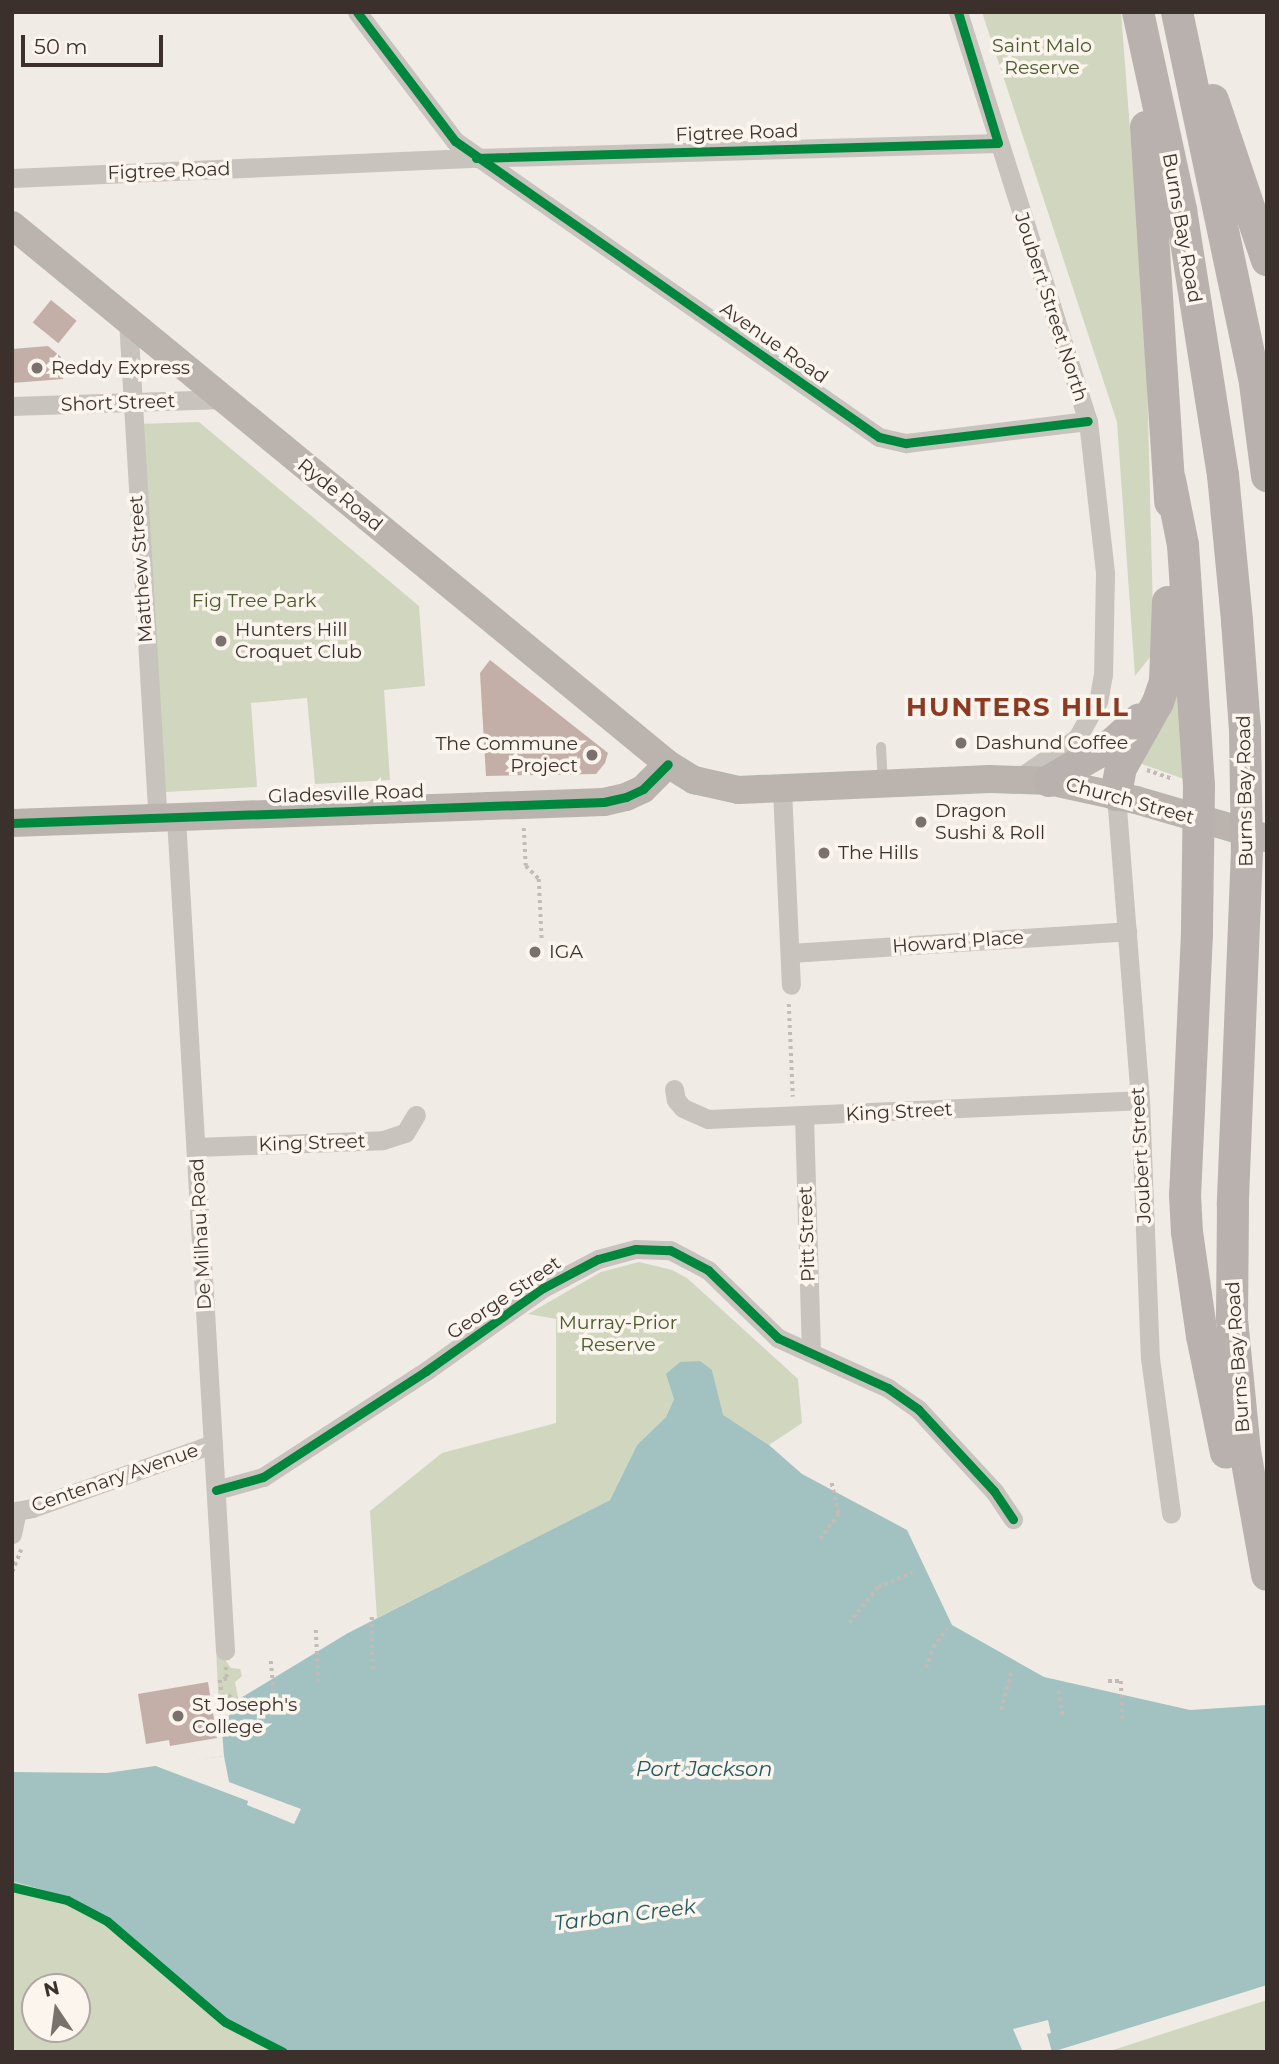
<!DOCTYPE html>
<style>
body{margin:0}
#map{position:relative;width:1279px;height:2064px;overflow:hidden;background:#f0ebe5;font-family:Montserrat,sans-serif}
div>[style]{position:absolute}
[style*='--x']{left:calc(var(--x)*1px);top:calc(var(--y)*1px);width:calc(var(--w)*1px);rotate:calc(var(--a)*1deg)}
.green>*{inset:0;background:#d1d6bf}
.water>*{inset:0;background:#a1c2c1}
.pier>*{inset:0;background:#f0ebe5}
.building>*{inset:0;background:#c3afa7;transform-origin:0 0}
.path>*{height:3.5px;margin-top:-1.75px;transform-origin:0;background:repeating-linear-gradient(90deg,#c2bbb6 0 3.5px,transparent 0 7px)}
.lane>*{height:10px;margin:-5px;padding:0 5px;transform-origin:5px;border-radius:5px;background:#c9c3be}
.street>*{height:19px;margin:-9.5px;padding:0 9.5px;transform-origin:9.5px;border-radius:9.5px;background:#c9c3be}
.secondary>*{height:28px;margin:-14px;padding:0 14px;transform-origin:14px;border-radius:14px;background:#bab3ae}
.primary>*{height:32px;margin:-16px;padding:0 16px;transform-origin:16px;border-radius:16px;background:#b8b1ad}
.cycleway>*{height:9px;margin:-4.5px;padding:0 4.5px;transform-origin:4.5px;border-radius:4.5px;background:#00873e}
.dots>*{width:19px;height:19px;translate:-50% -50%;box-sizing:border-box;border:4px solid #fbf5ee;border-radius:50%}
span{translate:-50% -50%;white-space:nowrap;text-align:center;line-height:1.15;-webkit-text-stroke:7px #fbf5ee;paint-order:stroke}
.park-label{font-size:19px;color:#4a5a2e}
.street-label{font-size:19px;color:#3b302b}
.poi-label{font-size:19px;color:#3b302b}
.left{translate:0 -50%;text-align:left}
.right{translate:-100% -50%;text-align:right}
.water-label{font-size:21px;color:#1f5a5e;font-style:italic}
.district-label{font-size:26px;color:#8c3b22;font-weight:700;letter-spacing:2px}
.frame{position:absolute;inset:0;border:14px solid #3b302b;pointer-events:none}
.north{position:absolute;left:21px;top:1973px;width:70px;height:70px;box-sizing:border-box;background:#fbf5ee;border:2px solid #aea6a0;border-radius:50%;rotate:347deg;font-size:19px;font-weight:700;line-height:28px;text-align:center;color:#3b302b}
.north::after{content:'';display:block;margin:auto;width:24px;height:32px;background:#7a716c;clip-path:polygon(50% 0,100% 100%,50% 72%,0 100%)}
.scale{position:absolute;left:21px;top:35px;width:142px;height:32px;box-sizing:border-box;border:4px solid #3b302b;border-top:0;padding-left:9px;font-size:21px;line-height:24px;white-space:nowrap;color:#3b302b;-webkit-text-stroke:5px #fbf5ee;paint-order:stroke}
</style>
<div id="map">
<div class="green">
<div style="clip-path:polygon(982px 12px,1121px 12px,1146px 338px,1154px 652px,1135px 676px,1117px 422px)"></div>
<div style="clip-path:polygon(199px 422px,419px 606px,425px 686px,384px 690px,390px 780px,315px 784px,307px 698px,251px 703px,257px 787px,165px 792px,140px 424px)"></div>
<div style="clip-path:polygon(1173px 697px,1186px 697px,1187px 780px,1142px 764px,1144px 749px,1167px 719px)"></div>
<div style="clip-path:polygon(639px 1262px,672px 1270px,687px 1278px,798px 1379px,802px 1423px,769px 1445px,722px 1415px,712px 1370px,674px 1399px,666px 1417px,637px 1445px,610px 1500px,377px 1618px,370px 1511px,442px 1453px,556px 1423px,556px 1319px,528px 1314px,601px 1272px)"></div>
<div style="clip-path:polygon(216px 1648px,231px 1668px,240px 1669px,242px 1676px,235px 1682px,240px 1707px,219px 1709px)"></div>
<div style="clip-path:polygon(evenodd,12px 1881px,57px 1894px,108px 1919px,234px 2025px,283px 2052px,12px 2052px,12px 1881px,35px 1987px,77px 1987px,77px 2029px,35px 2029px,35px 1987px)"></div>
<div style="clip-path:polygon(1267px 2000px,1267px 2052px,1107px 2052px)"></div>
</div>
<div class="water">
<div style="clip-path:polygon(700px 1361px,712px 1370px,723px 1415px,769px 1445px,802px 1474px,907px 1530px,952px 1625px,1044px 1677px,1190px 1710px,1267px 1705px,1267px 1985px,1052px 2052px,283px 2052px,234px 2025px,108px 1919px,57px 1894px,12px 1881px,12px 1772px,107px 1773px,224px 1756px,221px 1719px,238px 1711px,239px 1699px,348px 1633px,610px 1500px,637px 1445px,666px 1417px,674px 1399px,666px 1374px,680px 1362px)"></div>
</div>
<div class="pier">
<div style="clip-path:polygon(224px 1756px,229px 1782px,301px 1809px,294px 1824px,247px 1805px,248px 1801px,153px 1765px)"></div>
<div style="clip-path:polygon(1048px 2020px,1051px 2033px,1047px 2034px,1052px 2052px,1023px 2052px,1013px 2029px)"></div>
</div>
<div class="building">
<div style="left:51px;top:300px;width:33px;height:29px;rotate:39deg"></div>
<div style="clip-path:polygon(48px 346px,61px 357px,63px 379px,12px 383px,12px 349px)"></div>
<div style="clip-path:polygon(490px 660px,608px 753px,605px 763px,596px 774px,486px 776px,480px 673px)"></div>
<div style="clip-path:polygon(208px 1682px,217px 1738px,170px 1746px,169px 1740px,146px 1744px,138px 1694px)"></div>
</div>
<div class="path">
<div style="--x:1147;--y:770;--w:28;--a:19"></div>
<div style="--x:524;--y:828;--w:38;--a:87"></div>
<div style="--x:526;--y:866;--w:18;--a:45"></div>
<div style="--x:539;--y:879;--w:63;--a:87.3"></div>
<div style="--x:789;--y:1004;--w:93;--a:87.5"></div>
<div style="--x:820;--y:1539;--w:31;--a:-54"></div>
<div style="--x:838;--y:1514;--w:34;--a:-102"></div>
<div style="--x:12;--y:1572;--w:24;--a:-68"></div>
<div style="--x:372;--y:1617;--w:55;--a:89"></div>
<div style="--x:849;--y:1623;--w:46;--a:-51.1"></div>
<div style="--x:878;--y:1587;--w:37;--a:-22"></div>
<div style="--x:316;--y:1630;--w:56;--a:86.9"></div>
<div style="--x:271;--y:1661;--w:35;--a:85"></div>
<div style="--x:226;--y:1667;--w:12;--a:85"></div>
<div style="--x:227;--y:1679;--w:7;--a:172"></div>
<div style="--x:220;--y:1680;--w:16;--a:83"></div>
<div style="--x:222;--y:1696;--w:8;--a:-7"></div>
<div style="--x:230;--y:1695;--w:21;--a:79"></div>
<div style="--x:926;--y:1668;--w:22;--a:-72"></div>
<div style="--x:933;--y:1647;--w:23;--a:-52"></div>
<div style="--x:1108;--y:1681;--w:13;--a:0"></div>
<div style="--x:1121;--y:1681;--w:42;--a:87.3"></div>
<div style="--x:1059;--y:1691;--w:27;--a:82"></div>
<div style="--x:1001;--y:1710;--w:39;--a:-75"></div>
<div style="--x:12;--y:1887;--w:57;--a:13.3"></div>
<div style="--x:67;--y:1900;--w:45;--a:27.7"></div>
<div style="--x:107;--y:1921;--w:155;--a:40.6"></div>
<div style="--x:225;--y:2022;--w:65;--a:27.3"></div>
</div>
<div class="lane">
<div style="--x:881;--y:747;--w:34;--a:87"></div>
</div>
<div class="street">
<div style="--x:357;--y:12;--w:162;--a:52.8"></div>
<div style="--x:455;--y:141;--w:517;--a:34.92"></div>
<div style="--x:879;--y:437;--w:28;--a:13"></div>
<div style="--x:906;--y:443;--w:183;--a:-6.9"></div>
<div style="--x:958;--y:12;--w:429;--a:72.4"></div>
<div style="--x:1088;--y:421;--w:153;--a:83.6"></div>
<div style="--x:1105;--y:573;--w:101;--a:91.1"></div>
<div style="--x:1103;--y:674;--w:27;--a:100"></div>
<div style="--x:1098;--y:701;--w:43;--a:119.6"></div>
<div style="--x:1077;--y:738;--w:74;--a:145.5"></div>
<div style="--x:12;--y:178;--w:464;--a:-2.5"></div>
<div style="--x:476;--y:158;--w:522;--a:-1.65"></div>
<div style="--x:128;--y:320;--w:499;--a:86.6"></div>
<div style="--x:12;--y:406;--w:213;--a:-1.9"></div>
<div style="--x:782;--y:789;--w:196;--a:87.4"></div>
<div style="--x:1116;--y:795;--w:306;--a:85.5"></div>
<div style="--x:1140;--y:1100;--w:258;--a:87.8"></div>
<div style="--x:1150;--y:1358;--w:157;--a:82.3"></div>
<div style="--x:176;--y:818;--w:834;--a:86.63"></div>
<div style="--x:790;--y:953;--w:338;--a:-3.7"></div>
<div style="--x:674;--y:1089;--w:11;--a:80"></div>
<div style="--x:676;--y:1100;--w:11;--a:49"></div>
<div style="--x:683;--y:1108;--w:27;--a:24"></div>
<div style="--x:708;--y:1119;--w:432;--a:-2.5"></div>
<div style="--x:804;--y:1117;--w:234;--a:88.3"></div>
<div style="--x:196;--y:1147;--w:187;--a:-2.1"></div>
<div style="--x:383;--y:1140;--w:23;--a:-18"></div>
<div style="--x:405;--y:1133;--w:21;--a:-59"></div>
<div style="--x:216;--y:1490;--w:49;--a:-15.5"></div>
<div style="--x:263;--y:1477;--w:194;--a:-33"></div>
<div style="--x:426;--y:1371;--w:143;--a:-35.4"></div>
<div style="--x:543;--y:1288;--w:62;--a:-27.8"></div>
<div style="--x:598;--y:1259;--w:39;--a:-15"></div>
<div style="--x:636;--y:1249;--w:34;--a:2"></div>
<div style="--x:670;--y:1250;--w:43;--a:27.8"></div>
<div style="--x:708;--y:1270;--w:98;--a:44.2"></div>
<div style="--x:778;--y:1338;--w:121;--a:24.4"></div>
<div style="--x:888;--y:1388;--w:37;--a:35"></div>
<div style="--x:918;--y:1409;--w:112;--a:47.2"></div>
<div style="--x:994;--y:1491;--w:34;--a:56"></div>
<div style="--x:12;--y:1512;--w:20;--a:-11"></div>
<div style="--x:32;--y:1508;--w:192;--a:-19.5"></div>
<div style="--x:12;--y:1534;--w:24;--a:-78"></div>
</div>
<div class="secondary">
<div style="--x:12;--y:225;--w:849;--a:39.41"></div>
<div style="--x:668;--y:764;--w:31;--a:32"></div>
<div style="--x:694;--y:780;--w:45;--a:12.8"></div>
<div style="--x:738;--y:790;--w:252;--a:-2.5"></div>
<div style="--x:990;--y:779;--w:59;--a:1.9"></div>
<div style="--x:1049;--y:781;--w:89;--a:12.3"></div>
<div style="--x:1136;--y:800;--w:136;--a:16.2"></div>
<div style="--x:12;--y:823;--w:592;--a:-2.03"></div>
<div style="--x:604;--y:802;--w:23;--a:-13"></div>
<div style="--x:626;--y:797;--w:19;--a:-25"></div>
<div style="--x:643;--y:789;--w:35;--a:-45"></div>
</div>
<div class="primary">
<div style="--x:1138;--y:12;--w:203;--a:77.7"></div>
<div style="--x:1181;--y:210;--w:268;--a:81"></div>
<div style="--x:1223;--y:475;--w:147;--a:84.5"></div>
<div style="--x:1237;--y:621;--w:108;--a:85.8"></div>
<div style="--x:1245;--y:729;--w:121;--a:89.1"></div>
<div style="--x:1247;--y:850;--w:355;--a:92.3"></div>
<div style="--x:1233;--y:1205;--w:114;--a:90.5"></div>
<div style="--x:1232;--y:1319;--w:133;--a:84.4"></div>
<div style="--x:1245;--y:1451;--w:126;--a:79.9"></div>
<div style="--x:1177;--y:12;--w:372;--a:78.1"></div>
<div style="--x:1254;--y:376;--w:101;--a:82.6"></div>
<div style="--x:1213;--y:100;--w:169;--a:71.4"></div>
<div style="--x:1146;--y:127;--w:376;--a:86.3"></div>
<div style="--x:1170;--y:480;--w:66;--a:78.7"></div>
<div style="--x:1183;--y:545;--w:242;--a:86.2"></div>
<div style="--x:1199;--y:786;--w:147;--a:90.8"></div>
<div style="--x:1197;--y:933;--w:262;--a:92.6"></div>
<div style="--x:1185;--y:1195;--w:37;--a:87"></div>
<div style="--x:1187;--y:1232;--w:105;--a:81.8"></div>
<div style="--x:1202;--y:1336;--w:119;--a:78.4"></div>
<div style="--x:1049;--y:781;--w:72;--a:-30.1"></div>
<div style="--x:1111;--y:745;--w:38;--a:-42"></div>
<div style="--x:1116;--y:795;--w:27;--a:-80"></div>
<div style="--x:1121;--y:768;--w:76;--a:-60.7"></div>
<div style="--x:1158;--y:702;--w:21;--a:-71"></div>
<div style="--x:1165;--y:682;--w:80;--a:-87.9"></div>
</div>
<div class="cycleway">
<div style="--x:357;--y:12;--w:162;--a:52.8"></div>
<div style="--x:455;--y:141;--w:517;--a:34.92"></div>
<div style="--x:879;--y:437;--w:28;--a:13"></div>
<div style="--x:906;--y:443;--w:183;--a:-6.9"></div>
<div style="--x:476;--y:158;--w:522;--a:-1.65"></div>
<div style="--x:998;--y:143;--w:137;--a:-107"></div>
<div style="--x:12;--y:823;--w:592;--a:-2.03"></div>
<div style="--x:604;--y:802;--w:23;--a:-13"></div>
<div style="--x:626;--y:797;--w:19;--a:-25"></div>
<div style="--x:643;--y:789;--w:35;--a:-45"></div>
<div style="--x:216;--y:1490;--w:49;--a:-15.5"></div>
<div style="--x:263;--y:1477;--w:194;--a:-33"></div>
<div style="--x:426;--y:1371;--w:143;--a:-35.4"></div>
<div style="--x:543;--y:1288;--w:62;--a:-27.8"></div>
<div style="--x:598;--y:1259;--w:39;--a:-15"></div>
<div style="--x:636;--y:1249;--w:34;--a:2"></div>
<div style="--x:670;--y:1250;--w:43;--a:27.8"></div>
<div style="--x:708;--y:1270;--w:98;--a:44.2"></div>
<div style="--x:778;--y:1338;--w:121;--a:24.4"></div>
<div style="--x:888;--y:1388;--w:37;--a:35"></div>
<div style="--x:918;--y:1409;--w:112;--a:47.2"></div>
<div style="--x:994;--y:1491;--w:34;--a:56"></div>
<div style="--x:12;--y:1887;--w:57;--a:13.3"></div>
<div style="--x:67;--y:1900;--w:45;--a:27.7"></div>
<div style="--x:107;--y:1921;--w:155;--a:40.6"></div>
<div style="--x:225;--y:2022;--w:65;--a:27.3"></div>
</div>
<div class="dots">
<div style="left:37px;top:368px;background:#7a716c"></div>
<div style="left:221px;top:641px;background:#7a716c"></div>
<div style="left:961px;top:743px;background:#7a716c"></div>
<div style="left:592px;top:755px;background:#7a716c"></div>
<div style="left:921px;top:822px;background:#7a716c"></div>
<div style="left:824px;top:853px;background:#7a716c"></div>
<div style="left:535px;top:952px;background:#7a716c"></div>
<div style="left:178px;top:1716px;background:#7a716c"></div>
</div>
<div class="park-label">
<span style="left:1042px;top:57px">Saint Malo<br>Reserve</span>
<span style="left:254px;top:601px">Fig Tree Park</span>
<span style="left:618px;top:1334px">Murray-Prior<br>Reserve</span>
</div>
<div class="street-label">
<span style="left:737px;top:133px;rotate:-2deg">Figtree Road</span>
<span style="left:169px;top:171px;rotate:-2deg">Figtree Road</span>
<span style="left:1182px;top:228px;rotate:80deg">Burns Bay Road</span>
<span style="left:1051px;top:307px;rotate:72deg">Joubert Street North</span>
<span style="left:774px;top:343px;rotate:35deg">Avenue Road</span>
<span style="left:118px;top:403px;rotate:-2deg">Short Street</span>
<span style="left:340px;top:495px;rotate:39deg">Ryde Road</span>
<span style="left:141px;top:569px;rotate:-94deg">Matthew Street</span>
<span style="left:1245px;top:791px;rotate:-91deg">Burns Bay Road</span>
<span style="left:346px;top:794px;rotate:-2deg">Gladesville Road</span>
<span style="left:1130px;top:801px;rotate:15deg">Church Street</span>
<span style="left:958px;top:942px;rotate:-4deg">Howard Place</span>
<span style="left:899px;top:1112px;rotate:-3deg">King Street</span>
<span style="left:312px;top:1143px;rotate:-2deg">King Street</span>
<span style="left:1141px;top:1155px;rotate:-93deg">Joubert Street</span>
<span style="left:201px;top:1234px;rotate:-93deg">De Milhau Road</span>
<span style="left:807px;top:1234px;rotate:-92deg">Pitt Street</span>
<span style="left:504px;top:1298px;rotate:-34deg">George Street</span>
<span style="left:1238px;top:1357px;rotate:-94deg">Burns Bay Road</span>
<span style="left:115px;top:1478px;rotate:-19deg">Centenary Avenue</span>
</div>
<div class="poi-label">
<span class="left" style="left:51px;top:368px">Reddy Express</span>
<span class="left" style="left:235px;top:641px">Hunters Hill<br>Croquet Club</span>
<span class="left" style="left:975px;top:743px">Dashund Coffee</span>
<span class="right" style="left:578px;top:755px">The Commune<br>Project</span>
<span class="left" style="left:935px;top:822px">Dragon<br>Sushi &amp; Roll</span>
<span class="left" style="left:838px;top:853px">The Hills</span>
<span class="left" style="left:549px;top:952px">IGA</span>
<span class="left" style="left:192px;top:1716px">St Joseph's<br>College</span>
</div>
<div class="water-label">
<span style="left:704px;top:1769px">Port Jackson</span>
<span style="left:625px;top:1915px;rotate:-7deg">Tarban Creek</span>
</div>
<div class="district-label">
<span style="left:1018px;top:708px">HUNTERS HILL</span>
</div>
<div class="frame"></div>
<div class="north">N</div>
<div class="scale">50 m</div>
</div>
